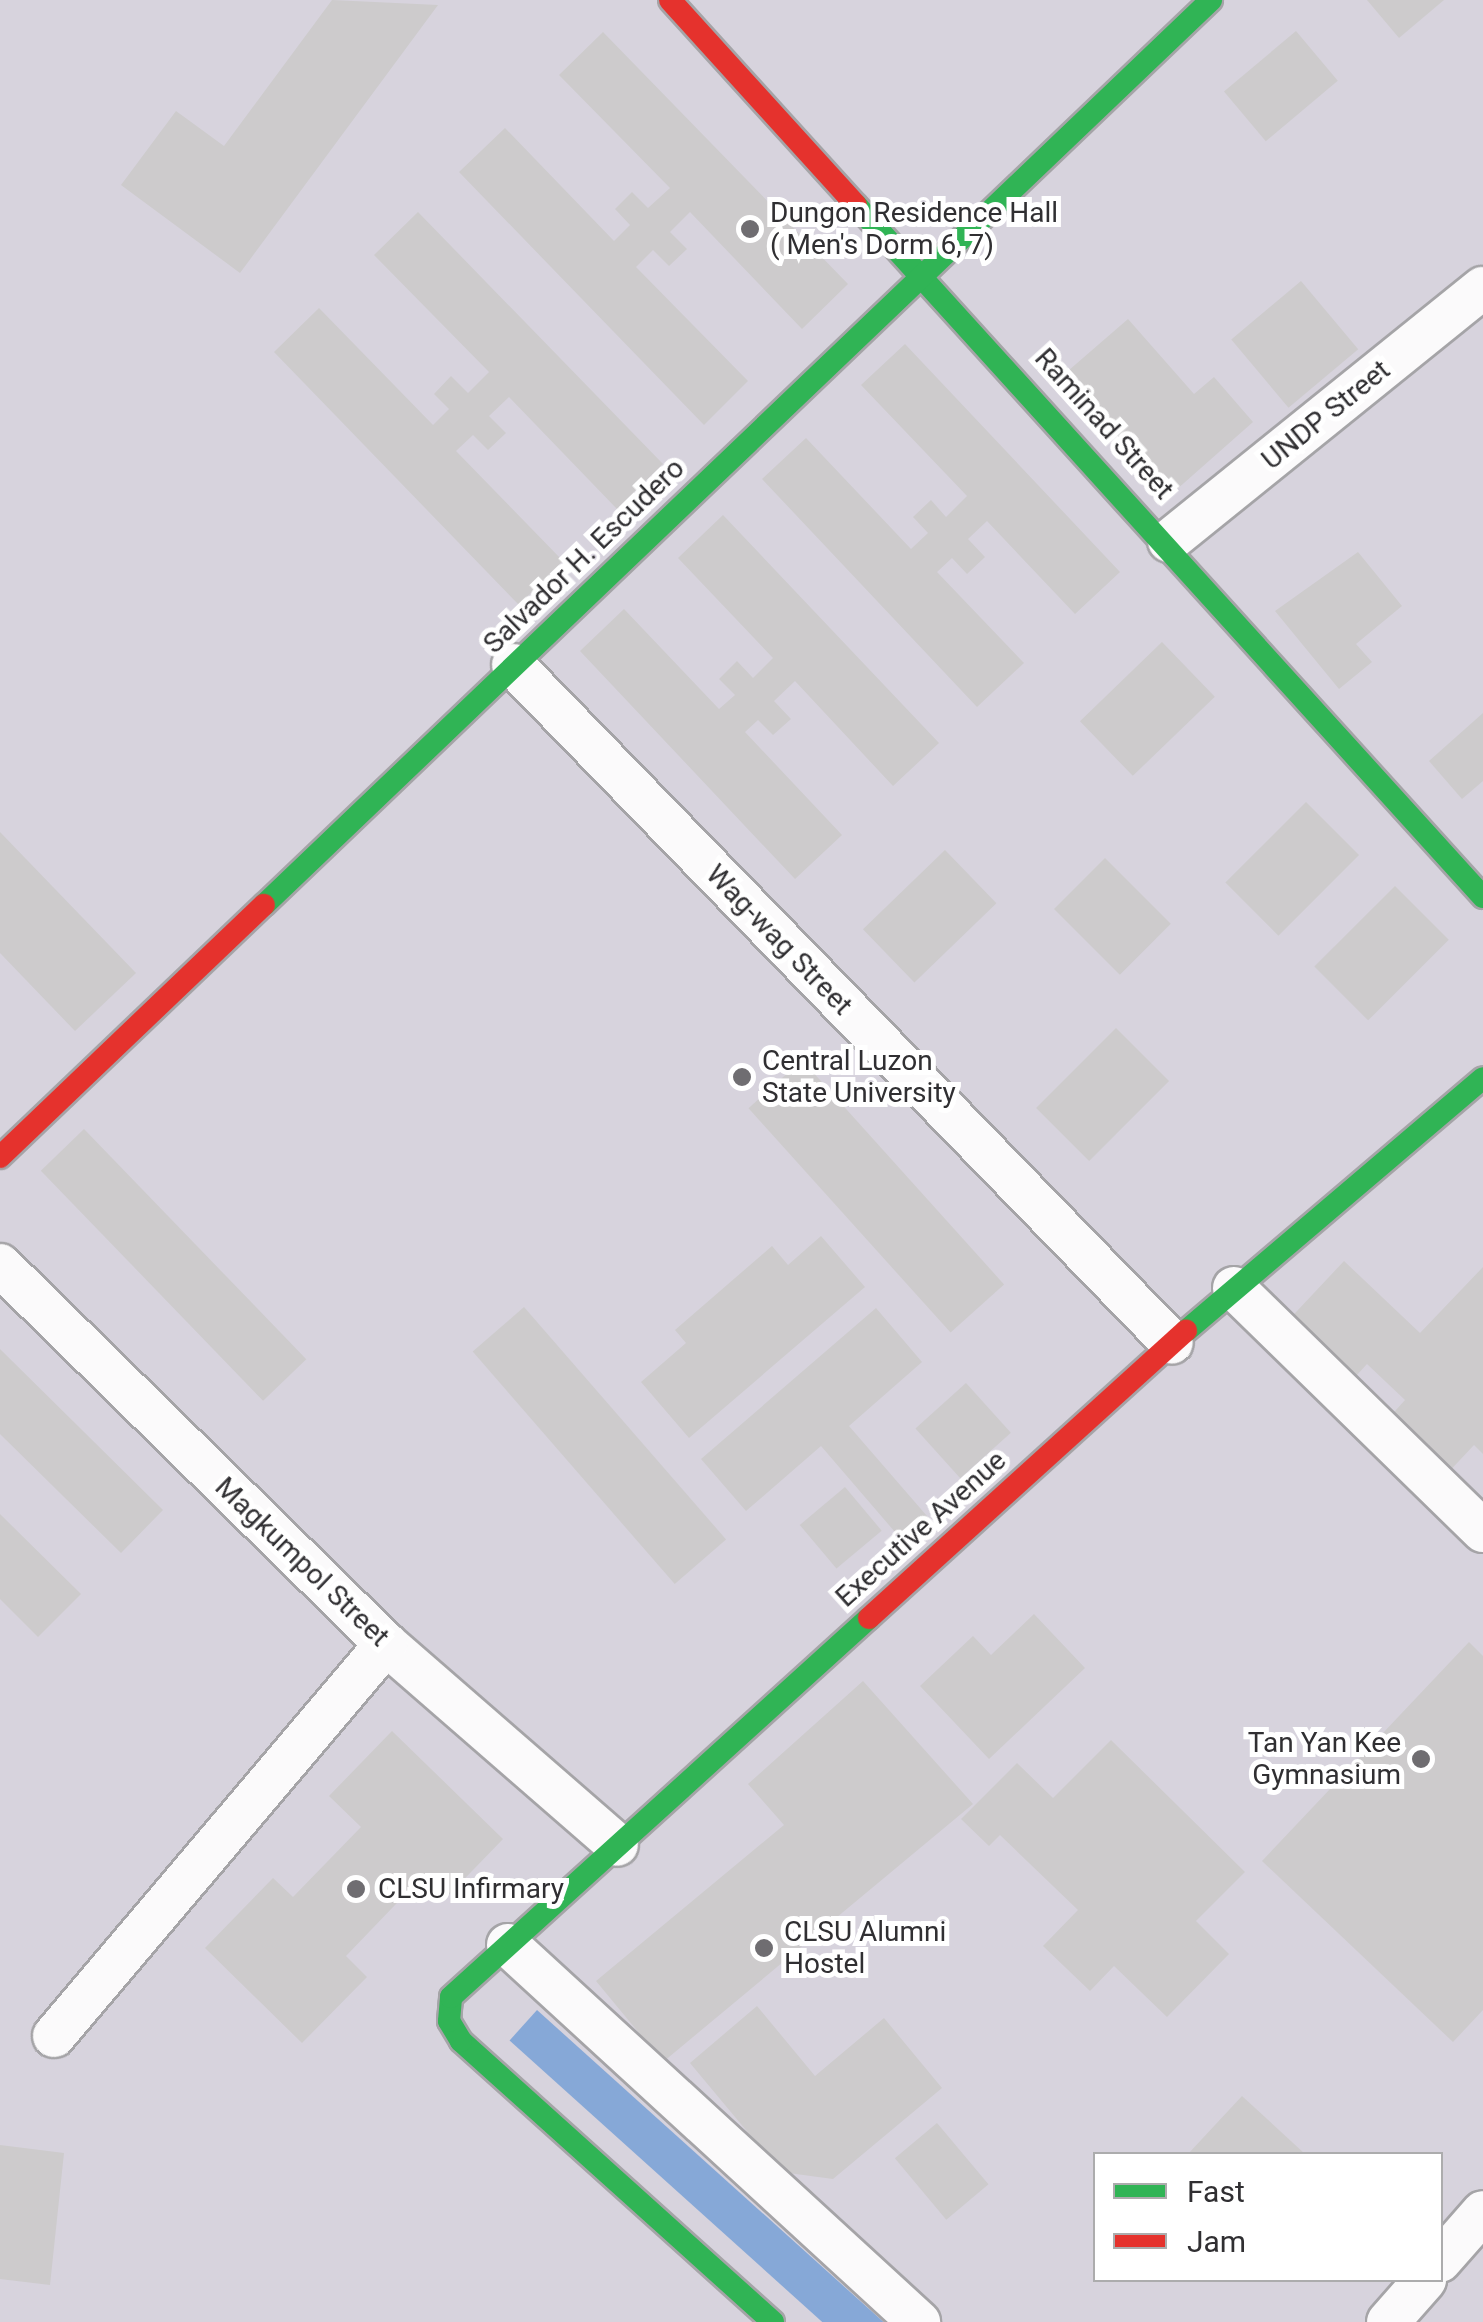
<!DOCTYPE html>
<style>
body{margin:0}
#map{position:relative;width:1483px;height:2322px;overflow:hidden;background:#e3e1e6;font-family:Roboto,sans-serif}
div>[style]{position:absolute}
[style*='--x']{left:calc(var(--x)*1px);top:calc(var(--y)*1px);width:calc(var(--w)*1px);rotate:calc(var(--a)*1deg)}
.built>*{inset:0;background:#d7d3dd}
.water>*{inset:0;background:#86a8d7;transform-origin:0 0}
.building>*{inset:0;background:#cdcbcc;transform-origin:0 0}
.roads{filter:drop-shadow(2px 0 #a5a4a7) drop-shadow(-2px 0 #a5a4a7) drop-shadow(0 2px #a5a4a7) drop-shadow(0 -2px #a5a4a7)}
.street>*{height:42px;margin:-21px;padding:0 21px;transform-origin:21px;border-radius:21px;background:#fbfafb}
.fast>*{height:22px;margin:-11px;padding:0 11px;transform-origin:11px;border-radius:11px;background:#30b455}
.jam>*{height:22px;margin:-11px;padding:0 11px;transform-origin:11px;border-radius:11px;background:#e5322d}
.dots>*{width:28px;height:28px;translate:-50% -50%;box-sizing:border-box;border:5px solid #fff;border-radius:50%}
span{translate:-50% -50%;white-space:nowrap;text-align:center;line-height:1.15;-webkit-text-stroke:10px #fff;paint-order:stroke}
.poi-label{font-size:28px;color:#302f32}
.left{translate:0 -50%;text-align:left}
.right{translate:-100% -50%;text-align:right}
.street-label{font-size:28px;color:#302f32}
.legend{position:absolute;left:1093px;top:2152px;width:350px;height:130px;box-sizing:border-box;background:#fff;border:2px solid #acacad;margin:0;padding:12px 18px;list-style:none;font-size:30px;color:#302f32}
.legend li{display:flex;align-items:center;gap:20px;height:50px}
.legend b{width:50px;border:2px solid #acacad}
</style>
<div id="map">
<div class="built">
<div style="clip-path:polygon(evenodd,0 0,1483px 0,1483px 2322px,0 2322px,0 0,1096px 2154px,1440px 2154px,1440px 2280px,1096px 2280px,1096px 2154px)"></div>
</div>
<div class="water">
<div style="left:537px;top:2010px;width:466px;height:41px;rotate:42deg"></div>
</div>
<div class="building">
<div style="clip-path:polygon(332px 0,438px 5px,240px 273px,121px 185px,176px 111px,224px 146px)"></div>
<div style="clip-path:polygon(1367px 0,1444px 0,1399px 38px)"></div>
<div style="left:1296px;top:31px;width:65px;height:94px;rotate:50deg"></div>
<div style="clip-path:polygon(603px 32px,848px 284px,802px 329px,690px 212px,670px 232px,687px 249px,669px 266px,653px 250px,636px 267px,748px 381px,704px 425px,459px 172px,505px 128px,614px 241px,630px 225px,615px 209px,632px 192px,648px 208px,670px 188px,559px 75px)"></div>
<div style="clip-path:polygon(418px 212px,663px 464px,617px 509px,509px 397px,489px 416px,506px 433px,488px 450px,473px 435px,456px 451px,563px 561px,519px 605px,274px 352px,319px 308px,433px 425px,449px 409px,434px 394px,451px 376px,468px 393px,489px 372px,374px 255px)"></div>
<div style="left:1301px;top:281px;width:89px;height:91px;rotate:50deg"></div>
<div style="clip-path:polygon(1128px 319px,1194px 394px,1214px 377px,1253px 422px,1167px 498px,1061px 377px)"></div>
<div style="clip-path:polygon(905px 344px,1120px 572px,1075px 614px,987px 521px,968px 539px,985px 557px,967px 574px,952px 558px,937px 572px,1024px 663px,977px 707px,762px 479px,806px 438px,911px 549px,928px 533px,913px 517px,931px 500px,946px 517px,967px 496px,861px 385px)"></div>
<div style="clip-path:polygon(723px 515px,939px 743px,893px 786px,795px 681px,774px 701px,791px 719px,773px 735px,758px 720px,745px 732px,842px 835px,795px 879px,580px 651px,624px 609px,719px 709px,735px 695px,719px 679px,737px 661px,753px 678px,773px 658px,678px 558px)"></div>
<div style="clip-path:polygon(1358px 552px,1402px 606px,1356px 644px,1372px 662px,1339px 689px,1275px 611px)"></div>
<div style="left:1162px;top:642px;width:76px;height:114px;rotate:46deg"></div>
<div style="clip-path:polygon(1483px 713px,1483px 781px,1462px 799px,1429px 761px)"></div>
<div style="left:1306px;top:802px;width:75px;height:114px;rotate:45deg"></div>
<div style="clip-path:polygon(0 832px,136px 973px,75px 1031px,0 953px)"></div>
<div style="left:945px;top:850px;width:74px;height:114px;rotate:46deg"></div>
<div style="left:1105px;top:858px;width:93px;height:72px;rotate:45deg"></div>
<div style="left:1395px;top:886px;width:76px;height:114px;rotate:45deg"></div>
<div style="left:1116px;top:1028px;width:75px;height:113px;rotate:45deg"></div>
<div style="left:802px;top:1060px;width:302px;height:72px;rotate:48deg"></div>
<div style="left:84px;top:1129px;width:320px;height:60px;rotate:46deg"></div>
<div style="clip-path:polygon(821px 1236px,865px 1287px,689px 1438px,641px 1382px,686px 1343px,675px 1330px,772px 1246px,788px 1265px)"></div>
<div style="clip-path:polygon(1344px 1261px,1420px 1333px,1483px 1267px,1483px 1454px,1474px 1445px,1444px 1477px,1386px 1421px,1405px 1400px,1367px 1364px,1346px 1387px,1282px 1327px)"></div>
<div style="left:524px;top:1307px;width:308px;height:68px;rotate:49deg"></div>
<div style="clip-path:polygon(876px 1308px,922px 1362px,849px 1426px,933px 1523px,907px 1546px,821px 1446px,746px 1511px,701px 1459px)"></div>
<div style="clip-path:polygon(0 1349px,163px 1510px,121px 1553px,0 1434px)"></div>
<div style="left:966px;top:1383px;width:67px;height:68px;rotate:48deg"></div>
<div style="left:845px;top:1487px;width:57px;height:59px;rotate:50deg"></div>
<div style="clip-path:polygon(0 1514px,81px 1594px,38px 1637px,0 1599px)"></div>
<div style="clip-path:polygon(1034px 1614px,1085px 1668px,989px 1759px,920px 1686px,973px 1636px,991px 1655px)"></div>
<div style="clip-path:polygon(1469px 1642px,1483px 1656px,1483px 2010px,1453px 2042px,1262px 1861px)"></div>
<div style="clip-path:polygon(863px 1681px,973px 1804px,663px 2062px,596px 1981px,784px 1825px,748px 1784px)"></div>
<div style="clip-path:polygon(392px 1731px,503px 1839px,442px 1902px,419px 1880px,346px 1956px,367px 1977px,302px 2043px,205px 1948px,273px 1878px,293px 1897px,361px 1827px,329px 1796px)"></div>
<div style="clip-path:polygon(1111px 1740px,1245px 1872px,1196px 1921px,1229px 1954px,1167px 2017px,1114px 1966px,1090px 1991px,1043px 1946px,1078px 1910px,1000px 1835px,989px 1846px,961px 1819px,1017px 1763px,1053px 1798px)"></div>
<div style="clip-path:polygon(757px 2006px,815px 2076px,884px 2018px,942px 2088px,833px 2179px,781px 2172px,690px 2063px)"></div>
<div style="clip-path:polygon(1242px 2096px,1305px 2154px,1188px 2154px)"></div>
<div style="left:937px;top:2123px;width:80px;height:55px;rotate:50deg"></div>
<div style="clip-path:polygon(0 2145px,64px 2153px,50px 2285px,0 2279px)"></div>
</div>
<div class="roads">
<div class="street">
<div style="--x:1169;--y:541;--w:403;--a:-38.9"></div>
<div style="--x:513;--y:665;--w:945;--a:45.81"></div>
<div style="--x:0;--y:1265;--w:541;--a:44.48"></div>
<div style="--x:386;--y:1644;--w:306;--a:41"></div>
<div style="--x:1234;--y:1288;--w:348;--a:44.3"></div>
<div style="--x:508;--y:1945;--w:558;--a:42.53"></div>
<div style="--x:54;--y:2036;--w:514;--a:-49.74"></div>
<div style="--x:1440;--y:2261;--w:65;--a:-48.7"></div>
<div style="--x:1388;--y:2322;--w:56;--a:-48.6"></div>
</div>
<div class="fast">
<div style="--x:856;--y:205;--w:934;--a:47.82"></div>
<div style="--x:264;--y:905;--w:1310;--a:-43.7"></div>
<div style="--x:1186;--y:1331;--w:390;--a:-40.4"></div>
<div style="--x:773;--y:2322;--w:420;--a:-138"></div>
<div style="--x:461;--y:2041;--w:23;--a:-121"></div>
<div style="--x:449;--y:2021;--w:24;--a:-85"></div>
<div style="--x:451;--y:1997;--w:564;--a:-42.2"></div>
</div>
<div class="jam">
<div style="--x:670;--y:0;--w:277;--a:47.8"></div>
<div style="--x:0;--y:1157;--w:365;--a:-43.7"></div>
<div style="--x:869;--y:1618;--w:428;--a:-42.2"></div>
</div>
</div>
<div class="dots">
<div style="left:750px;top:229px;background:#6f6d71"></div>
<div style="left:742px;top:1077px;background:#6f6d71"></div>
<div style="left:1421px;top:1759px;background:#6f6d71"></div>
<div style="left:356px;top:1889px;background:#6f6d71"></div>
<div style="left:764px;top:1948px;background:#6f6d71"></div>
</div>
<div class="poi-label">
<span class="left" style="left:770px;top:229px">Dungon Residence Hall<br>( Men's Dorm 6, 7)</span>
<span class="left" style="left:762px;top:1077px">Central Luzon<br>State University</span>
<span class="right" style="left:1401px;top:1759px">Tan Yan Kee<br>Gymnasium</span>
<span class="left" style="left:378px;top:1889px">CLSU Infirmary</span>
<span class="left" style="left:784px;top:1948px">CLSU Alumni<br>Hostel</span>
</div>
<div class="street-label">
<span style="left:1326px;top:415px;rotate:-39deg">UNDP Street</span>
<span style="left:1104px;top:424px;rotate:48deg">Raminad Street</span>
<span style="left:584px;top:556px;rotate:-44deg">Salvador H. Escudero</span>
<span style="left:779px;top:940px;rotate:46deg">Wag-wag Street</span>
<span style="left:921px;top:1529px;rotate:-42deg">Executive Avenue</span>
<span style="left:302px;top:1562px;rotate:44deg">Magkumpol Street</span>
</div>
<ul class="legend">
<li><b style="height:12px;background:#30b455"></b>Fast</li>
<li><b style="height:12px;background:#e5322d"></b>Jam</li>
</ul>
</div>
